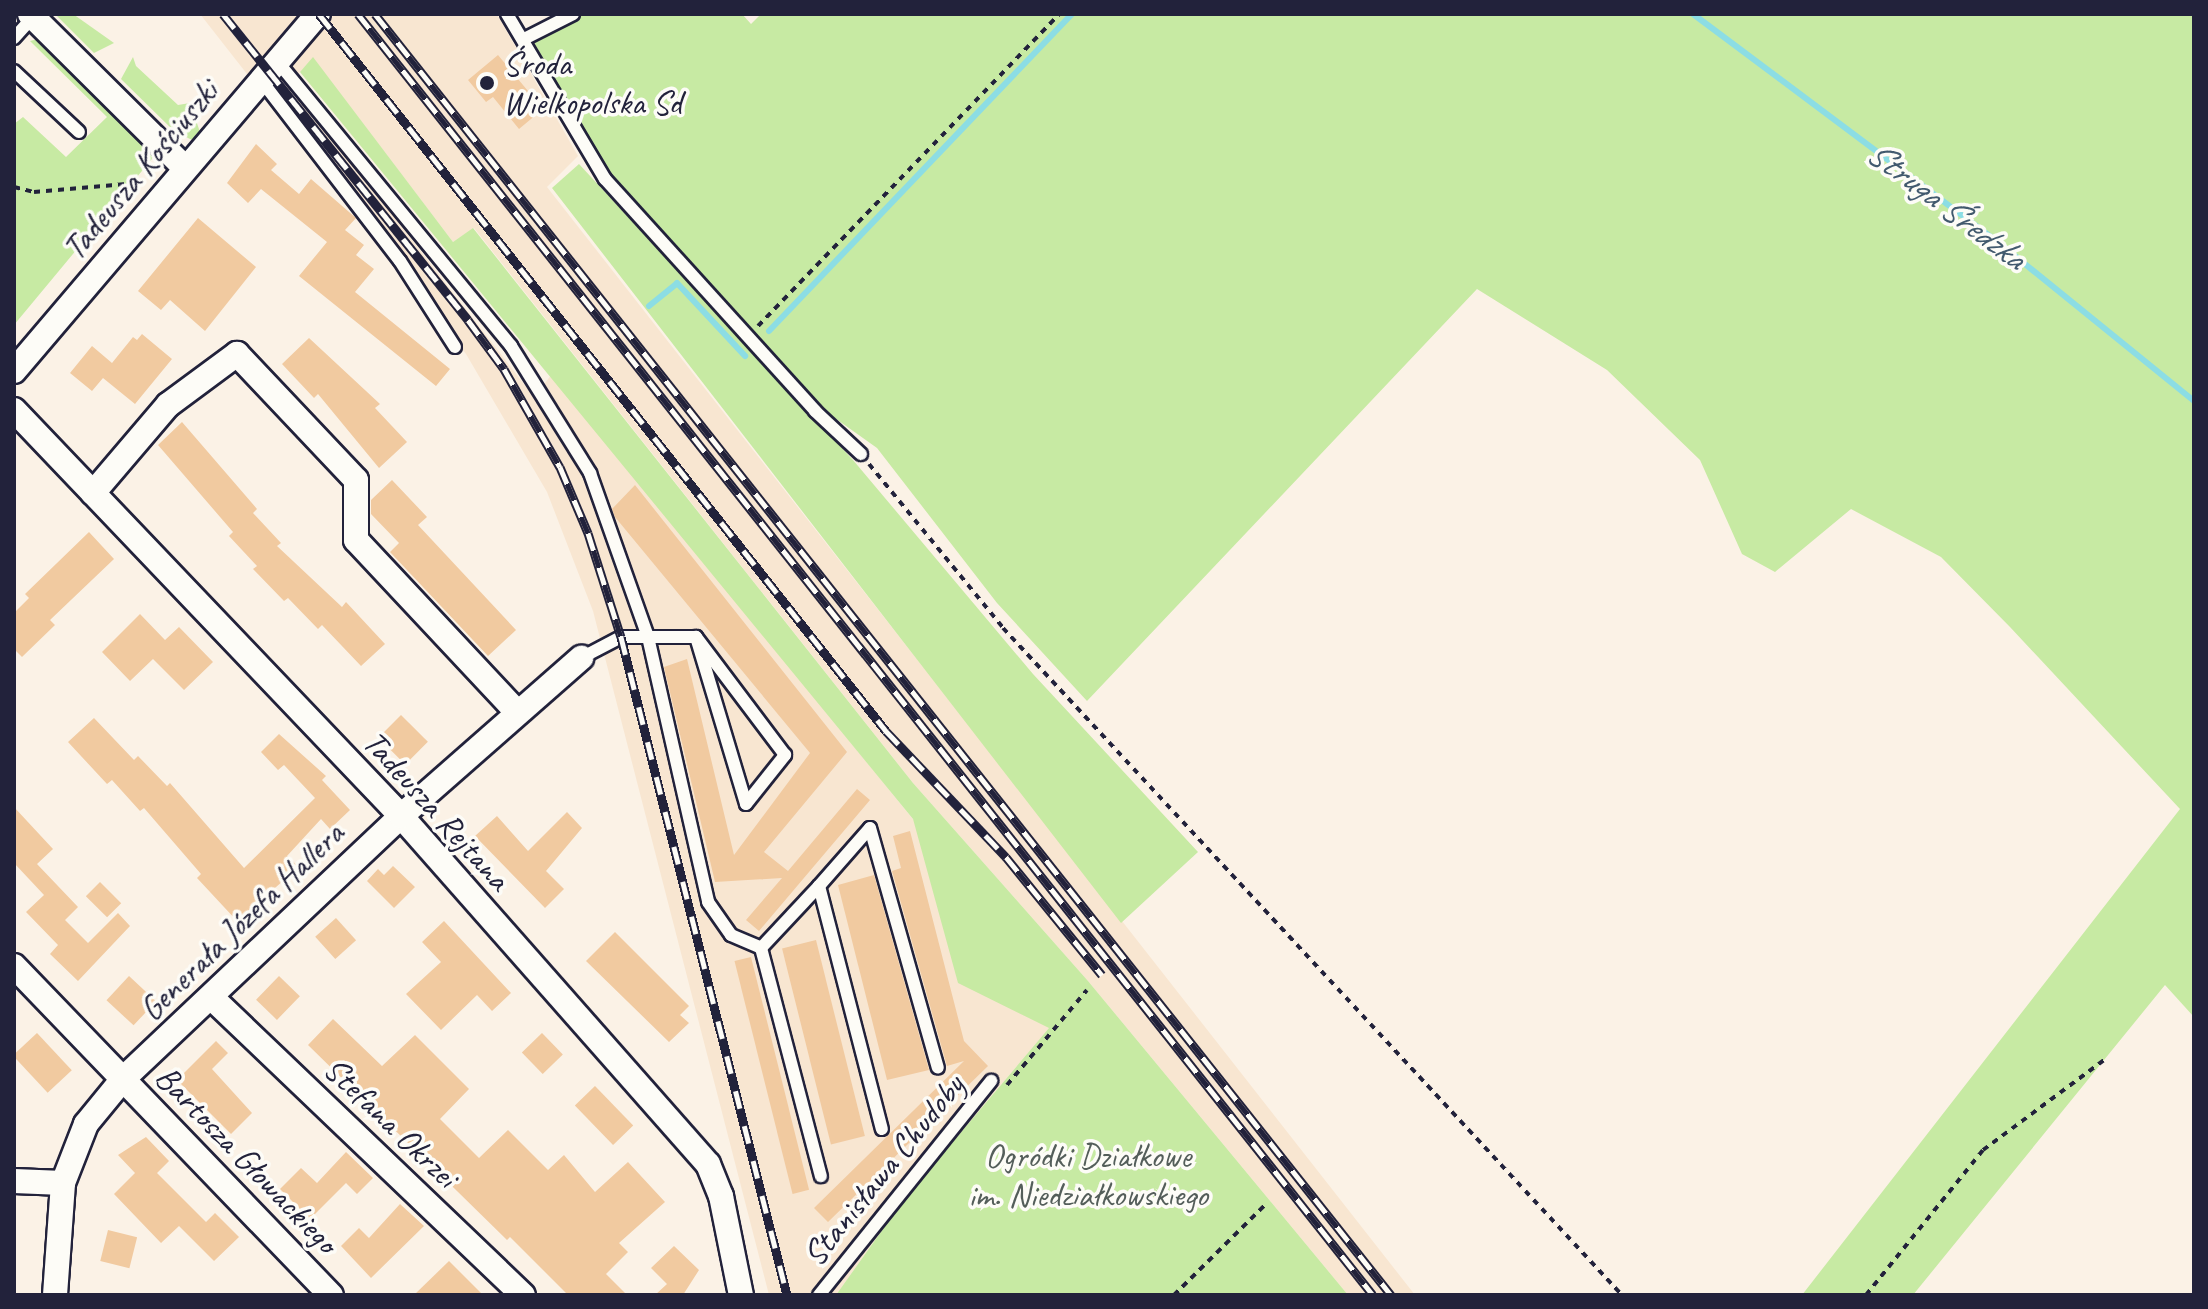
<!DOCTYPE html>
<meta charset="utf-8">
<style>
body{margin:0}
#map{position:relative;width:2208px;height:1309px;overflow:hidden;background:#fbf2e6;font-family:Caveat,sans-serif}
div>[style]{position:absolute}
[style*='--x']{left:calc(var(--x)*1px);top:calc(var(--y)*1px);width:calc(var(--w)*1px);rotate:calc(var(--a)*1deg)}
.built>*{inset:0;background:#f8e6d1}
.green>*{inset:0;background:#c7eaa3}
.stream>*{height:6px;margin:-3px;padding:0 3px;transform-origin:3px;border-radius:3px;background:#8cdde4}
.building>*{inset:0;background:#f1caa0;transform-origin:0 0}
.path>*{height:4px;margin-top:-2px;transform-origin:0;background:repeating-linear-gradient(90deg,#22223b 0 6px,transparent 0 12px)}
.roads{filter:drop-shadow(2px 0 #22223b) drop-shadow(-2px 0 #22223b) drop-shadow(0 2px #22223b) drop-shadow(0 -2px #22223b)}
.lane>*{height:12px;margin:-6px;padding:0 6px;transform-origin:6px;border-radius:6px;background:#fdfcf7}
.street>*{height:24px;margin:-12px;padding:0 12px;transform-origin:12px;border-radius:12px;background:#fdfcf7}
.rail>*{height:9px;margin-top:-4.5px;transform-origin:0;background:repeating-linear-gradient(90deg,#fdfcf7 0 18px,#22223b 0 36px);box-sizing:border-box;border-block:2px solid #22223b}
.dots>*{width:22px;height:22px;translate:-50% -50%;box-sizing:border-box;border:4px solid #fdfcf7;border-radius:50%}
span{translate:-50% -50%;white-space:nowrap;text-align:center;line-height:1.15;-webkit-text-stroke:7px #fdfcf7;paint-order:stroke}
.poi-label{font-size:34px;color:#22223b}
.left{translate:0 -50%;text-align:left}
.street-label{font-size:34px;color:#22223b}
.park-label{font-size:34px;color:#545e5a}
.water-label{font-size:36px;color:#425a6e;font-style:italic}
.frame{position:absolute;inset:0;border:16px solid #22223b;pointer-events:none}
</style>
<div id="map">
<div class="built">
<div style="clip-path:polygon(200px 14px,498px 16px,578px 156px,547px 187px,1415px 1295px,1348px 1295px,1088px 981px,913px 783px,474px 228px,453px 242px,313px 58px,290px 83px,534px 397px,552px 374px,1066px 1008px,903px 1201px,836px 1295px,769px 1295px,593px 611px,547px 492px,466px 354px)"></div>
</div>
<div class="green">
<div style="clip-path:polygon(55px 14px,73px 14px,114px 43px,94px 53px)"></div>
<div style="clip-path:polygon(581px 14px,742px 14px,751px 24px,761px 14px,2194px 14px,2194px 1017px,2165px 985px,1913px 1295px,1802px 1295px,2180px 809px,2010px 627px,1941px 557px,1851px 509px,1775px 572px,1742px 554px,1700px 460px,1607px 370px,1477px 289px,1087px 701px,997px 603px,877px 448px,818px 406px,610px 175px,533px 41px)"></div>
<div style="clip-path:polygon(38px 39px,156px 154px,14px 325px,14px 124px,23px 117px,66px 157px,107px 117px,30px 41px)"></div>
<div style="clip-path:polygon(133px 57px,136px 66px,178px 105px,190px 103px,201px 135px,195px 141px,176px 133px,121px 79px)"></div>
<div style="clip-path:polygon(313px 57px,453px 242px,473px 228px,913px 783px,1088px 981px,1348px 1295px,836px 1295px,903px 1201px,1049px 1028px,958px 983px,913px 819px,300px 72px)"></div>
<div style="clip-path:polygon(579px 164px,853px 460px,1033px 674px,1198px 852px,1121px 923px,552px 188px)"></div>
</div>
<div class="stream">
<div style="--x:1693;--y:14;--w:382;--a:36.8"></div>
<div style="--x:1999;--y:243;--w:251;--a:39"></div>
<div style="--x:649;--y:306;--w:36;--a:-39"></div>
<div style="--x:677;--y:283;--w:100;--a:47"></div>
<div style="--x:769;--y:331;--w:439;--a:-46.3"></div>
</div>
<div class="building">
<div style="clip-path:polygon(498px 55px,543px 109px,519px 129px,493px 97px,486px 102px,468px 80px)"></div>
<div style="clip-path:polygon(256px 144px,277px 164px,271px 170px,299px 194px,311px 179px,356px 218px,345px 230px,364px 245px,356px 255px,374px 269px,355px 292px,450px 369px,436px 386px,299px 276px,327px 242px,261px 189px,248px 203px,227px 183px)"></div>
<div style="clip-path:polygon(198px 218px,256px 267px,205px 331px,170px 300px,161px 310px,138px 291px)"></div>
<div style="clip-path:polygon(142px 334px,172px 359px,135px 404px,103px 378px,92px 391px,70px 373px,92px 346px,112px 363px,133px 337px,137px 340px)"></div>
<div style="clip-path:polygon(309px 338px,380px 404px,375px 408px,407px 442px,379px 468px,318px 394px,314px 398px,282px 364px)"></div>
<div style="clip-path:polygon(182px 422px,257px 509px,253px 513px,281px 543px,277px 546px,342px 607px,346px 602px,385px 644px,361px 666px,322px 625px,318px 629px,288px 598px,284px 601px,253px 569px,257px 566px,229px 536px,233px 532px,158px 445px)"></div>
<div style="clip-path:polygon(392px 480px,427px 517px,418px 525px,516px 630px,488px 656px,390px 552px,399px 543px,371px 514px,371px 500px)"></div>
<div style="clip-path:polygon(635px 485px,847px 752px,764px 852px,788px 871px,857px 789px,870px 800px,759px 931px,746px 920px,782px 878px,715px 882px,664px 667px,687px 659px,734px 855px,810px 753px,615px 517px,612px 509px)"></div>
<div style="clip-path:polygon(89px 532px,114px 559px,50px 620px,55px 625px,22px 657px,14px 649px,14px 613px,29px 598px,25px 594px)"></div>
<div style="clip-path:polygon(140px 614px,165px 640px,179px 627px,213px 662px,184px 690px,153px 659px,130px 681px,102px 652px)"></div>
<div style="left:401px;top:715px;width:38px;height:32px;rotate:45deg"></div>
<div style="clip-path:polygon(94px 718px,134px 760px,138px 756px,167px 786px,170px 783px,244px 868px,315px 798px,284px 765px,278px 770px,261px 752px,279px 734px,326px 776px,322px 780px,350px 810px,330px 829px,321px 819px,287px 856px,299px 867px,237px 921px,197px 878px,201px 874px,144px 808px,140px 811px,112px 780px,107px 784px,68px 742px)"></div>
<div style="clip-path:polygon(14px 807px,53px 849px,37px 864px,78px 907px,65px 920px,88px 943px,118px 913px,130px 926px,78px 981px,50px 954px,58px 945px,26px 912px,44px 895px,14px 863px)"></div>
<div style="clip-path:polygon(567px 812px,582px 828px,546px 871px,564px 889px,545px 908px,475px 836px,497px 816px,528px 851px)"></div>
<div style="clip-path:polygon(910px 831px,964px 1041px,988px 1066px,828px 1222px,814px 1208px,964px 1061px,947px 1066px,892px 871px,901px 868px,893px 836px)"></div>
<div style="clip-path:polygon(393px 866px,415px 887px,394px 908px,367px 881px,378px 869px,384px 875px)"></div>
<div style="clip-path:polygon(874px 875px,929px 1070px,887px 1080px,838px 885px)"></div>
<div style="left:100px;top:882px;width:30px;height:20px;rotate:45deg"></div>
<div style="left:336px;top:918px;width:30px;height:28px;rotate:48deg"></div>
<div style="clip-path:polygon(444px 921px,511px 993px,492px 1011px,477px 995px,441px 1030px,406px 994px,441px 962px,422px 942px)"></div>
<div style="clip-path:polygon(615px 932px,689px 1006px,680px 1015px,689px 1023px,669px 1042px,586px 961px)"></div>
<div style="left:816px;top:940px;width:202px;height:35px;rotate:76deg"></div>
<div style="left:751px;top:957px;width:240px;height:17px;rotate:76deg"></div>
<div style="left:129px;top:976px;width:37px;height:33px;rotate:43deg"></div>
<div style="left:279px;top:976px;width:29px;height:33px;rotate:44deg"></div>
<div style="clip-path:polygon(333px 1019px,382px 1066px,415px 1035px,469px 1089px,440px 1119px,479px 1158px,508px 1130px,548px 1170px,564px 1155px,595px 1192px,628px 1162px,665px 1202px,619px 1243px,628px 1252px,606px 1274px,627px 1295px,568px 1295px,510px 1237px,507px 1240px,308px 1045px)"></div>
<div style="left:37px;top:1033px;width:51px;height:33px;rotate:47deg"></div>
<div style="left:542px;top:1033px;width:30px;height:28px;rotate:46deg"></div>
<div style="clip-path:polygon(216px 1041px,228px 1053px,212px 1069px,252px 1113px,231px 1134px,177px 1080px)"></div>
<div style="left:595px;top:1086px;width:55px;height:28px;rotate:46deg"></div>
<div style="clip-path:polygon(146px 1137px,169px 1161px,157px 1173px,206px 1222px,215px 1213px,239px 1237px,214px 1261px,179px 1226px,161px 1243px,114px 1194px,135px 1173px,118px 1155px)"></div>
<div style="clip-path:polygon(346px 1152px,373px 1178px,357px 1194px,346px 1183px,310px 1219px,280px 1189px,301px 1168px,317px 1183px)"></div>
<div style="clip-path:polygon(400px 1204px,424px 1226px,371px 1278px,341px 1246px,359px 1228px,369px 1238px)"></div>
<div style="left:108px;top:1230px;width:30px;height:32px;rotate:14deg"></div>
<div style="clip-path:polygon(674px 1246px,699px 1270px,683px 1295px,655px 1295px,667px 1284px,651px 1268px)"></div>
<div style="clip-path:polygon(449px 1261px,483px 1295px,414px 1295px)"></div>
</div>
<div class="path">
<div style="--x:14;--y:187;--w:21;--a:14"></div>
<div style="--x:34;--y:192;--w:104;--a:-4.9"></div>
<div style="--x:758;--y:326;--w:434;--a:-46"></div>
<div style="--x:869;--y:464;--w:212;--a:50.7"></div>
<div style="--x:1003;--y:628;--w:910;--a:47.14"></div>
<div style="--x:1007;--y:1085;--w:124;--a:-49.9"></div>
<div style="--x:1174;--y:1295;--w:127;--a:-44.7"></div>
<div style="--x:1866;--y:1295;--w:186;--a:-51.1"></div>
<div style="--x:1983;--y:1150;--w:151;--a:-36.6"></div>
</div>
<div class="roads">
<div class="lane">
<div style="--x:507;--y:14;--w:192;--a:59.3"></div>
<div style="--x:605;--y:179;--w:313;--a:47.8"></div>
<div style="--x:815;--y:411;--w:63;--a:43.1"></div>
<div style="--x:14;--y:38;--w:28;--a:-48"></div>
<div style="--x:524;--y:39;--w:55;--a:-27"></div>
<div style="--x:277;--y:61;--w:369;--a:50.6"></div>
<div style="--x:511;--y:346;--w:150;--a:58.1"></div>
<div style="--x:590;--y:473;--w:174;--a:70.5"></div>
<div style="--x:648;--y:637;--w:272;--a:77.2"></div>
<div style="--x:708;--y:902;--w:40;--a:55.1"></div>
<div style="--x:731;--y:935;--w:33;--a:23"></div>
<div style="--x:761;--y:948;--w:236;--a:75.3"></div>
<div style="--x:14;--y:71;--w:89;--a:43.2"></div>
<div style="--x:261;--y:80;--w:228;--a:52.5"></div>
<div style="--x:400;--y:261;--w:102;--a:57.4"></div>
<div style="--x:581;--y:658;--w:45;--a:-27.7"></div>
<div style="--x:621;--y:637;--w:75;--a:0"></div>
<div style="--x:696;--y:637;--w:174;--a:73.3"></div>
<div style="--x:746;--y:804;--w:63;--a:-51.5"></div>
<div style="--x:785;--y:755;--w:148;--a:-127"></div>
<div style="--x:819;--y:886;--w:77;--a:-48.7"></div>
<div style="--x:870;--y:828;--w:249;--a:74.2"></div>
<div style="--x:761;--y:948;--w:85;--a:-46.9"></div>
<div style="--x:819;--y:886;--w:251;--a:75.5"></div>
<div style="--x:819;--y:1295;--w:275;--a:-51.2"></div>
</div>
<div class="street">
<div style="--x:30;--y:14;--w:218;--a:44.8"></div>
<div style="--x:14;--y:371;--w:469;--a:-49.6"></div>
<div style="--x:14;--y:410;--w:561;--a:46.37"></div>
<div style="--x:401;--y:816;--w:464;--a:48.6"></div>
<div style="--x:708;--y:1164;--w:35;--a:68"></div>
<div style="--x:721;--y:1196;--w:101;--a:78.6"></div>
<div style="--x:93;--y:493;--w:116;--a:-49.6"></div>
<div style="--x:168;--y:405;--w:86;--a:-36.5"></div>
<div style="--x:237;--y:354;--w:173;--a:46.6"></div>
<div style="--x:356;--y:480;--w:60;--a:90"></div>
<div style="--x:356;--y:540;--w:236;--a:46.9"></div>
<div style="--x:14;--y:966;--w:457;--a:46.1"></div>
<div style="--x:212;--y:998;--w:430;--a:43.7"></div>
<div style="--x:14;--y:1181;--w:49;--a:2.3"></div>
<div style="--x:55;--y:1295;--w:112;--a:-85.9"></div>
<div style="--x:63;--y:1183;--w:63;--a:-68.7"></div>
<div style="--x:86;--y:1124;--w:58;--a:-50.6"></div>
<div style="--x:123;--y:1079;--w:383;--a:-43.4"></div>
<div style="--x:401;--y:816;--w:240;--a:-41.3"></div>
</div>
</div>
<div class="rail">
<div style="--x:223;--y:14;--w:392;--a:51.3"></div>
<div style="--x:468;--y:320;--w:61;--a:53.7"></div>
<div style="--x:504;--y:369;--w:113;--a:60.3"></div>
<div style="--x:560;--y:467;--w:72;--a:67"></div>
<div style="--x:588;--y:533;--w:109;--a:72.4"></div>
<div style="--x:621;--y:637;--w:679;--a:75.84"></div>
<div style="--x:319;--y:14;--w:914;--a:51.66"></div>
<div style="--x:886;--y:731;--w:174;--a:46.4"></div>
<div style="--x:1006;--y:857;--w:152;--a:50.9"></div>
<div style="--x:358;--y:14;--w:1634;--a:51.61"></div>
<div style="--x:375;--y:14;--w:1635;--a:51.58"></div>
</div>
<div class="dots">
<div style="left:487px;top:83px;background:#22223b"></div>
</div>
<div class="poi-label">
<span class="left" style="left:503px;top:83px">Środa<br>Wielkopolska Sd</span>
</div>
<div class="street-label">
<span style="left:140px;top:170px;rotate:-50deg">Tadeusza Kościuszki</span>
<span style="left:437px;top:810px;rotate:48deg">Tadeusza Rejtana</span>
<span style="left:241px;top:921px;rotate:-44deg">Generała Józefa Hallera</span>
<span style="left:391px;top:1122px;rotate:44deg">Stefana Okrzei</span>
<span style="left:247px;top:1159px;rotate:46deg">Bartosza Głowackiego</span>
<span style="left:883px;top:1170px;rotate:-51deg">Stanisława Chudoby</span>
</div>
<div class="park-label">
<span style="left:1088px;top:1175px">Ogródki Działkowe<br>im. Niedziałkowskiego</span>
</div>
<div class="water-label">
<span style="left:1946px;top:205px;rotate:37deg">Struga Średzka</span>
</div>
<div class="frame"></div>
</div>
